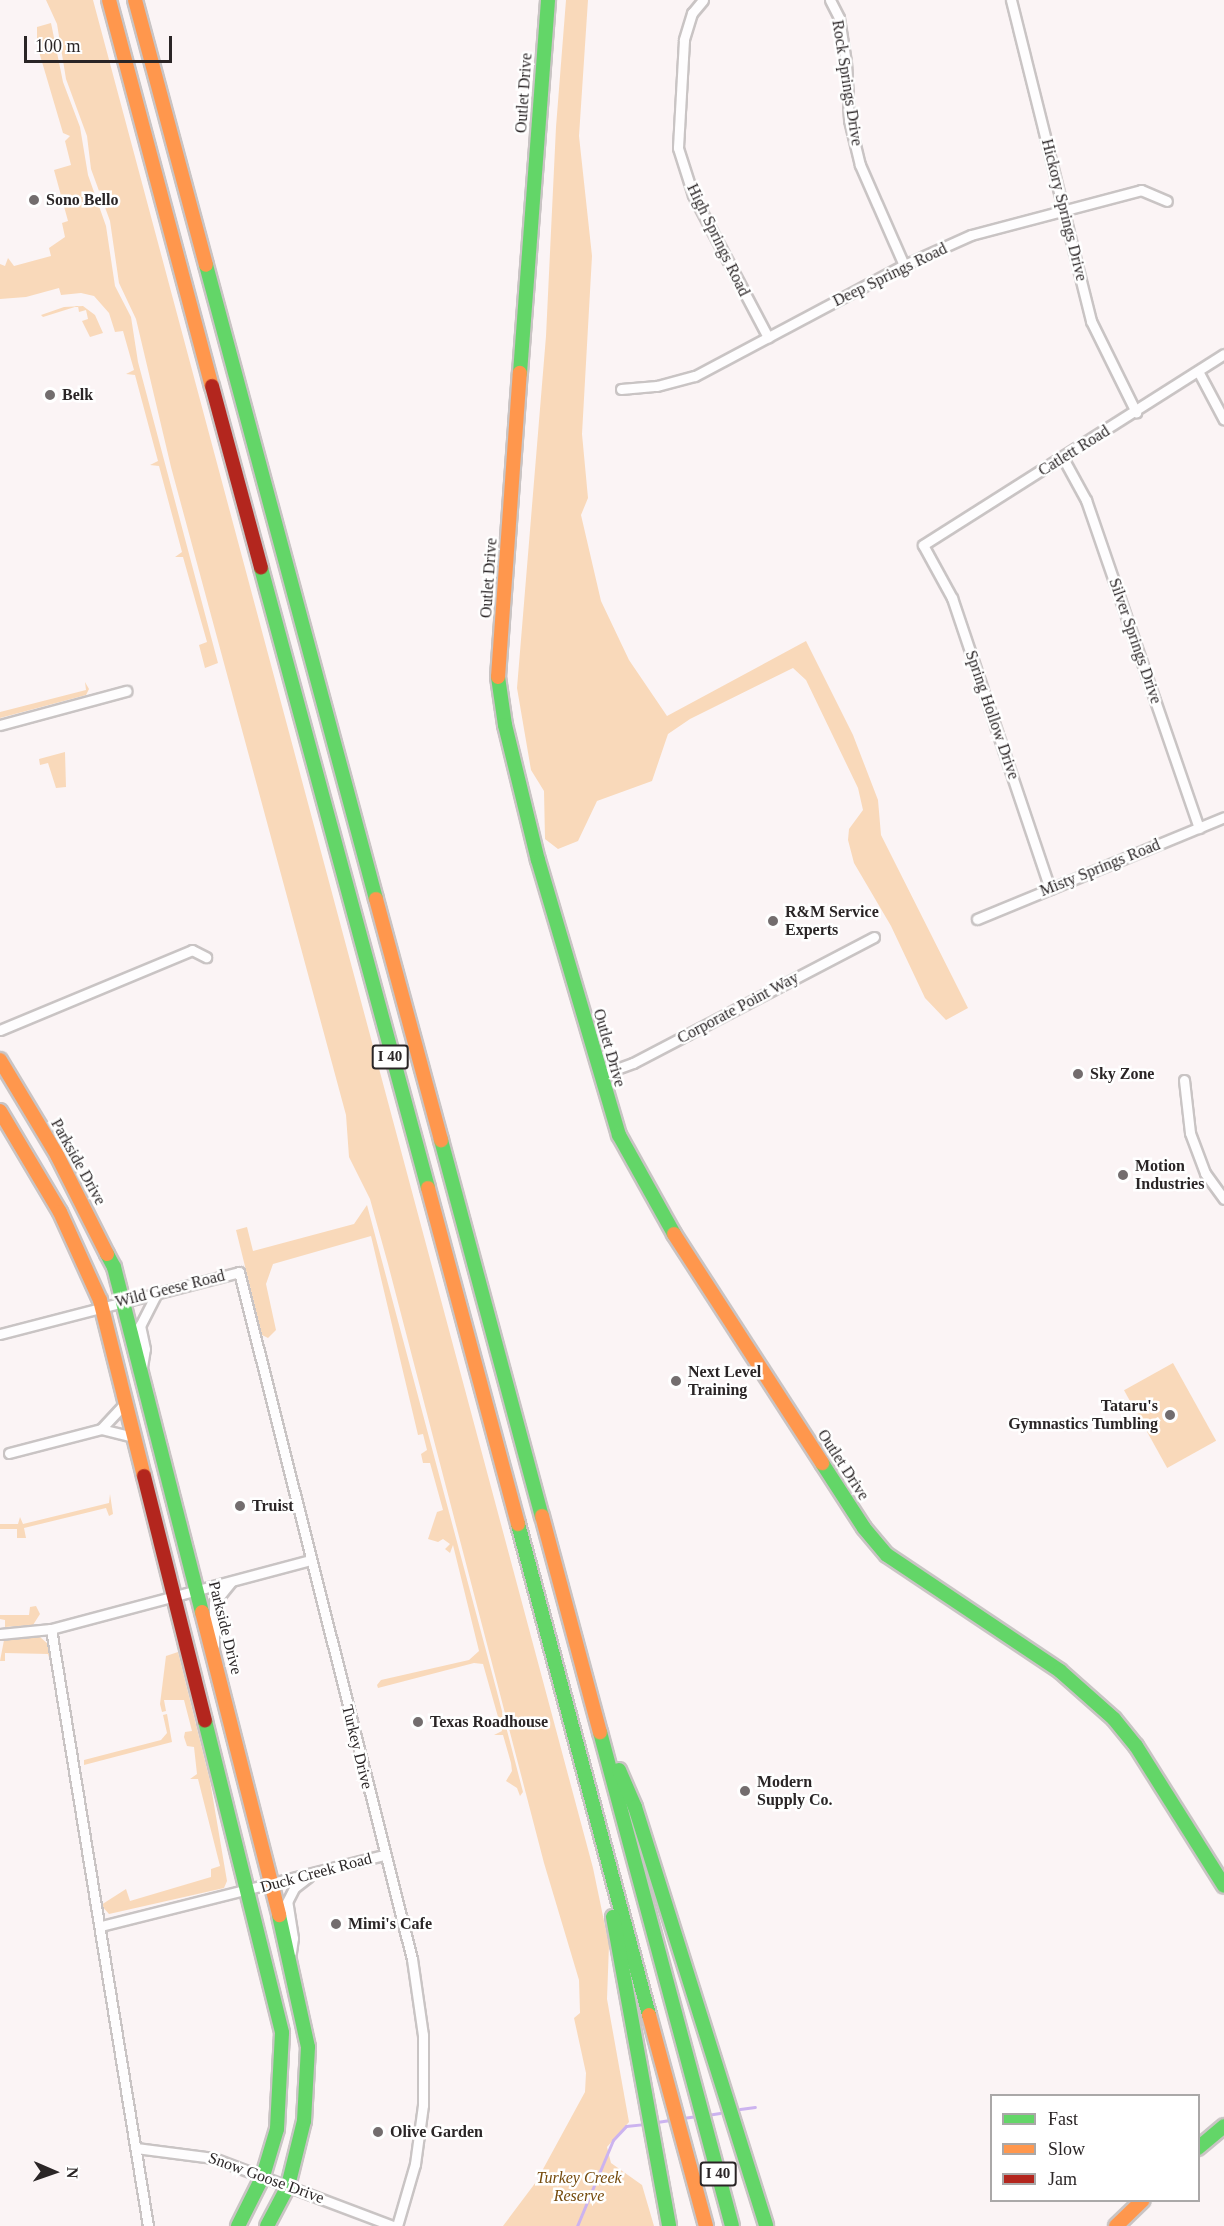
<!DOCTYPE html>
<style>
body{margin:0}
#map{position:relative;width:1224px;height:2226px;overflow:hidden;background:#fbf4f5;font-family:"Times New Roman",serif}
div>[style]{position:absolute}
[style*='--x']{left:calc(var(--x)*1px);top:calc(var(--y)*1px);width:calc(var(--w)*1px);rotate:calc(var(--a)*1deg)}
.green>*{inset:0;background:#f9d9ba;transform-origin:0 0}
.stream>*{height:3px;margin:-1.5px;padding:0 1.5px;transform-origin:1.5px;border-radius:1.5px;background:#ccb3ef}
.roads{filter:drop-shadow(2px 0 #c9c4c4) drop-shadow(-2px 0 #c9c4c4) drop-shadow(0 2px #c9c4c4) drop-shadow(0 -2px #c9c4c4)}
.street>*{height:9px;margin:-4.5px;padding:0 4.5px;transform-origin:4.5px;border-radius:4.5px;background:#fefdfe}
.fast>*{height:14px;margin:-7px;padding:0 7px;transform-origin:7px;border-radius:7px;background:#63d668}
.slow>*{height:14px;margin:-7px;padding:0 7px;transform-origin:7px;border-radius:7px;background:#ff974d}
.jam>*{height:14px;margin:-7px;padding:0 7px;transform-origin:7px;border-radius:7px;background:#b3261e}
.dots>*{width:16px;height:16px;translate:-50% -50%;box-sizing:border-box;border:3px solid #fff;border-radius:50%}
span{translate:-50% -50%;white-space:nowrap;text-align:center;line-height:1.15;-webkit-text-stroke:5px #fff;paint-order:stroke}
.shield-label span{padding:2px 4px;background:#fff;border:2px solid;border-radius:4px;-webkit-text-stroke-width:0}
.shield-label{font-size:15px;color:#2a2526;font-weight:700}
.street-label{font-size:16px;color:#2a2526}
.poi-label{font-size:16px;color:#2a2526;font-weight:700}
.left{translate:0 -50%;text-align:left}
.right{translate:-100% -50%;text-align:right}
.park-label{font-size:16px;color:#754a0c;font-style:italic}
.legend{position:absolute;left:990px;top:2094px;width:210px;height:108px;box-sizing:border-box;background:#fff;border:2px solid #aaa8a8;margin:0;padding:8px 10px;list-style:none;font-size:18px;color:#2a2526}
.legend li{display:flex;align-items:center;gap:12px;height:30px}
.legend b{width:30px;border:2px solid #aaa8a8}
.north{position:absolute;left:24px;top:2142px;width:60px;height:60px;-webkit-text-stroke:4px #fff;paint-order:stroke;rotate:92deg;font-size:16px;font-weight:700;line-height:24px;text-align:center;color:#2a2526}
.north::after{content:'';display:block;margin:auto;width:21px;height:27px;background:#2a2526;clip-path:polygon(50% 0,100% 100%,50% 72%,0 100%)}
.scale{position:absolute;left:24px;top:36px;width:148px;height:27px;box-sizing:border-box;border:3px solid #2a2526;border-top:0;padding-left:8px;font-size:18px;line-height:21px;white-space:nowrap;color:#2a2526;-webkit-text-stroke:4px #fff;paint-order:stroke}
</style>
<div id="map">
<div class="green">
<div style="clip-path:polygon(46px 0,93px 0,593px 1868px,609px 1945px,607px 1999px,629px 2122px,607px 2147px,611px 2163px,642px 2185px,654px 2226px,503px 2226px,536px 2182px,585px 2092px,586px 2073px,574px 2018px,580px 2013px,579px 1980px,544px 1863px,388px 1264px,370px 1199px,349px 1157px,346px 1115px,171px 467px,136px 319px,119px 283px,110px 221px,91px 169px,87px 136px,66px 79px,57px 24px)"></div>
<div style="clip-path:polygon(566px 0,588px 0,579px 136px,592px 256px,582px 434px,588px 498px,581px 515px,601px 601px,629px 660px,667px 716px,806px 641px,853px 735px,878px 800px,881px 835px,968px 1008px,946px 1020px,925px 998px,891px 926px,854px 863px,848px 840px,849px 829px,863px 810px,858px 788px,806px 680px,793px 668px,690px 719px,668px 734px,652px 781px,597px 801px,578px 841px,558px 849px,545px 839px,544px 791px,531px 770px,517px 688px,546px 336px,556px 127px)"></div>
<div style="clip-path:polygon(51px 23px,63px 82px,80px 127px,88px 175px,106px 226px,115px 286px,131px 317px,138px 362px,218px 663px,205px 668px,199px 645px,207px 642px,183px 557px,175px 557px,182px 552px,159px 466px,150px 465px,158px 461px,135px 375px,126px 374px,134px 370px,123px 331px,115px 332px,109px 313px,94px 296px,81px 293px,61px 295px,59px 288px,26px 297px,0 299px,0 264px,5px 266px,8px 258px,14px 266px,51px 256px,49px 248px,65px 237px,62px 223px,68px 221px,54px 170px,71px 165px,65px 141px,70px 136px,63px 133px,37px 45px,37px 27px)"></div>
<div style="clip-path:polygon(78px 306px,43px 317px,41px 315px,64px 307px,83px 306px,95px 315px,103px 333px,90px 337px,82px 321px,88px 319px,86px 310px,79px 312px)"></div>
<div style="clip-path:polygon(85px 682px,89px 689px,86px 695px,0 718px,0 712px,86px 690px)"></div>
<div style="clip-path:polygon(65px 752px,66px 787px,56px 788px,48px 763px,40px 765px,39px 759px)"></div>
<div style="clip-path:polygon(367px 1205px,496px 1688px,523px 1792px,520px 1796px,517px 1788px,506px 1781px,512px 1771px,511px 1763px,503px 1735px,494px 1735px,502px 1731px,483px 1664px,474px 1663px,378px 1688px,377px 1685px,381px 1680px,469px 1660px,479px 1651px,453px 1545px,450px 1553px,445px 1549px,450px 1544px,443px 1539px,438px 1542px,428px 1539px,437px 1512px,443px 1510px,430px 1463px,423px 1463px,421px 1454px,427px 1450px,423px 1434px,418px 1435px,371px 1236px,273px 1264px,266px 1284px,276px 1330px,268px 1338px,262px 1335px,236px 1230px,247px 1227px,253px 1251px,354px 1224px)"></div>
<div style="left:1173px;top:1363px;width:89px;height:56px;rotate:61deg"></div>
<div style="clip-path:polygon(110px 1494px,113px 1514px,109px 1516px,106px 1508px,24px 1528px,26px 1538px,17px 1538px,17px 1529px,0 1529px,0 1524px,18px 1524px,20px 1517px,23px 1524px,109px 1503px)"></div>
<div style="clip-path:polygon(36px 1606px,40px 1614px,33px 1625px,5px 1627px,5px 1620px,0 1619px,0 1615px,29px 1615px,30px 1607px)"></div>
<div style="clip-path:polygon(40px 1637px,48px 1644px,50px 1661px,48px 1654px,5px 1653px,5px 1661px,0 1661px,4px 1640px)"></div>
<div style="clip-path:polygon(178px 1652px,210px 1781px,227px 1881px,224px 1888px,109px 1914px,101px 1905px,126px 1889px,130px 1901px,211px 1877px,211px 1869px,220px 1866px,198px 1779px,190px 1779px,197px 1774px,194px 1747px,187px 1746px,184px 1737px,185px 1732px,192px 1731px,184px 1700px,164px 1700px,166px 1711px,162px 1712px,160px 1704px,166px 1656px)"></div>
<div style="clip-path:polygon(167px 1714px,172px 1742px,84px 1765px,84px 1760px,161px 1740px,167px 1733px,163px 1715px)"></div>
</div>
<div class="stream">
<div style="--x:740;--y:2109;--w:15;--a:-8"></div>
<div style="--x:707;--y:2115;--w:13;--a:-9"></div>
<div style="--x:683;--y:2118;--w:14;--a:-8"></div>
<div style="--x:657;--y:2122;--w:13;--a:-9"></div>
<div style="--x:577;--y:2226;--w:93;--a:-67.3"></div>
<div style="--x:613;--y:2140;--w:19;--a:-47"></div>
<div style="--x:626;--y:2126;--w:18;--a:-6"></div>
</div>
<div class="roads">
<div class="street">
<div style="--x:703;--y:0;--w:17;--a:130"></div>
<div style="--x:692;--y:13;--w:28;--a:107"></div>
<div style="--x:684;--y:40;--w:108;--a:93.2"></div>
<div style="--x:678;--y:148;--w:49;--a:72.3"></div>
<div style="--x:693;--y:195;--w:161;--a:62.2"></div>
<div style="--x:830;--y:0;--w:20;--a:63"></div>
<div style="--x:839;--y:18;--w:45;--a:81"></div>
<div style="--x:846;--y:62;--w:58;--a:87"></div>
<div style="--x:849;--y:120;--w:46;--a:76.3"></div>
<div style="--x:860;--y:165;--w:109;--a:66.3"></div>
<div style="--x:1011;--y:0;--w:331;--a:76"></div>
<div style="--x:1091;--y:321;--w:102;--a:63.7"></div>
<div style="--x:1198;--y:371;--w:55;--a:62"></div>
<div style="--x:621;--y:389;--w:36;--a:-5"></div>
<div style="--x:657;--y:386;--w:39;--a:-15"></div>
<div style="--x:695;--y:376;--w:237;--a:-28"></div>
<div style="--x:904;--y:265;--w:73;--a:-24.1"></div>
<div style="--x:971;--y:235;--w:176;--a:-14.8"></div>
<div style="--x:1141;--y:190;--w:28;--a:23"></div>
<div style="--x:1063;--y:458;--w:48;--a:61.3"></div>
<div style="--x:1086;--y:500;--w:347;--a:71"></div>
<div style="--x:0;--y:725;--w:131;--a:-15.1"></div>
<div style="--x:1050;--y:889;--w:307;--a:-108.6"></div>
<div style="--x:952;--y:598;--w:60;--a:-118.7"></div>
<div style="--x:923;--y:545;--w:356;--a:-32.4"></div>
<div style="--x:977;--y:919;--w:267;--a:-22.4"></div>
<div style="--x:0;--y:1030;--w:208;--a:-22.6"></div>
<div style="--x:192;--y:950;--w:16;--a:27"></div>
<div style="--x:600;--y:1075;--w:35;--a:-20"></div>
<div style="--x:633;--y:1063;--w:272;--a:-27.6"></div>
<div style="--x:1184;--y:1080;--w:53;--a:83.5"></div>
<div style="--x:1190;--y:1133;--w:43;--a:69.4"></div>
<div style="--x:1205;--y:1173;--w:32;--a:54"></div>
<div style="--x:0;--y:1334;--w:247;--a:-14.5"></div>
<div style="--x:239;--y:1272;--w:708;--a:75.87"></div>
<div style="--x:412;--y:1959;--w:77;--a:81.8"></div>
<div style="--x:423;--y:2035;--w:70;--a:90"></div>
<div style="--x:423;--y:2105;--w:60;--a:97.7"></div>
<div style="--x:415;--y:2164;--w:65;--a:106.2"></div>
<div style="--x:142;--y:1367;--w:18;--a:-81"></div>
<div style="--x:145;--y:1349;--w:24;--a:-102"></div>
<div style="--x:140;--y:1326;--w:37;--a:-63"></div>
<div style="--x:101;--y:1429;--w:35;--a:-47"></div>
<div style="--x:9;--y:1453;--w:95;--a:-14.6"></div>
<div style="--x:101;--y:1429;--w:33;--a:14"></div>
<div style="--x:51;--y:1629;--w:605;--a:80.77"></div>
<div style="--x:0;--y:1634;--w:51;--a:-5.6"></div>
<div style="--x:51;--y:1629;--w:269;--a:-14.9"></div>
<div style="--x:214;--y:1645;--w:42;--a:-90"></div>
<div style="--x:214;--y:1603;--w:27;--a:-51"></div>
<div style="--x:101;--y:1926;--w:292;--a:-14.1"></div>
<div style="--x:291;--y:1952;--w:14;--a:-82"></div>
<div style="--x:293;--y:1938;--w:36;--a:-99"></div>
<div style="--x:287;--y:1902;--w:16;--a:-63"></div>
<div style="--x:294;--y:1888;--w:18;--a:-38"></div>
<div style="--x:136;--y:2148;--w:78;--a:7.4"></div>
<div style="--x:213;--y:2158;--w:192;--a:20.7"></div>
</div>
<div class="fast">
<div style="--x:206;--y:265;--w:656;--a:74.99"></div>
<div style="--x:520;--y:373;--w:374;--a:-85.7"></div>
<div style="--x:261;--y:568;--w:642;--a:74.92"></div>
<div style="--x:498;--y:677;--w:49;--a:81.7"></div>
<div style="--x:505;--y:725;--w:139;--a:76.3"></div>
<div style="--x:538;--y:860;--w:287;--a:73.6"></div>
<div style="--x:619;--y:1135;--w:113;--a:60.9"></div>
<div style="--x:441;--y:1140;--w:389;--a:75"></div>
<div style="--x:107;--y:1254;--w:15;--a:62"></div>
<div style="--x:114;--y:1267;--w:356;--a:75.7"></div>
<div style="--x:822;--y:1463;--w:77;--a:57.1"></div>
<div style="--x:864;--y:1528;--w:35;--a:50"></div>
<div style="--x:887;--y:1555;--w:208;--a:33.8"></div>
<div style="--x:1060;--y:1671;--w:72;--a:41.6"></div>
<div style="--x:1114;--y:1719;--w:35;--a:51"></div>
<div style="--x:1136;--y:1746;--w:165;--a:57.8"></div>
<div style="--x:518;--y:1524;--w:508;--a:75.06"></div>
<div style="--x:205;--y:1721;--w:321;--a:76.1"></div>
<div style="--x:282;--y:2033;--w:96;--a:93"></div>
<div style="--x:277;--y:2129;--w:49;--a:106.6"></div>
<div style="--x:263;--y:2176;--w:56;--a:116.6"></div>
<div style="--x:600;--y:1732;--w:511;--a:75.04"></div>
<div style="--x:619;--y:1770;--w:40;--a:66.6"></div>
<div style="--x:635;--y:1807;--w:439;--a:72.6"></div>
<div style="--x:613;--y:1917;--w:314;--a:79.7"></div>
<div style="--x:1198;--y:2148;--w:34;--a:-40"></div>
<div style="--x:267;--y:2226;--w:45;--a:-62.3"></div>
<div style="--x:288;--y:2186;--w:67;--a:-76.2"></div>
<div style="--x:304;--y:2121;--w:74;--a:-86.9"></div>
<div style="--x:308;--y:2047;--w:135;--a:-102.4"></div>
</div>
<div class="slow">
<div style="--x:109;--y:0;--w:400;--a:75.1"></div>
<div style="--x:135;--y:0;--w:274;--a:75"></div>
<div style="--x:498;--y:677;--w:305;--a:-85.9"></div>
<div style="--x:376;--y:899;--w:250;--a:74.9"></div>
<div style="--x:0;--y:1060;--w:111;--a:59"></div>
<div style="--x:57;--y:1155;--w:111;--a:63.2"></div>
<div style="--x:0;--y:1111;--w:117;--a:59.3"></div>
<div style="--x:60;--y:1212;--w:97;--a:65.6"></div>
<div style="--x:100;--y:1300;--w:181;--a:76"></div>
<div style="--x:428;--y:1188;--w:348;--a:75"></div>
<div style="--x:674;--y:1234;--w:273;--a:57.1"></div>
<div style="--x:542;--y:1516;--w:224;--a:75"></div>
<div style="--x:202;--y:1612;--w:313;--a:75.7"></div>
<div style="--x:649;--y:2015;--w:219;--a:74.9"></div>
<div style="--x:1116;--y:2226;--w:37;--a:-44"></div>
</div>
<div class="jam">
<div style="--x:212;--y:386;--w:188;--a:74.9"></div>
<div style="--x:144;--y:1476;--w:252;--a:76"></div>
</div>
</div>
<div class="dots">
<div style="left:34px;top:200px;background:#736d6e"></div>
<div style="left:50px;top:395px;background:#736d6e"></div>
<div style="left:773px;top:921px;background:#736d6e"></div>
<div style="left:1078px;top:1074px;background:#736d6e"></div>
<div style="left:1123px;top:1175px;background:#736d6e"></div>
<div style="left:676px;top:1381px;background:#736d6e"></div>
<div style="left:1170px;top:1415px;background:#736d6e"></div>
<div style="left:240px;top:1506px;background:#736d6e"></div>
<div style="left:418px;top:1722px;background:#736d6e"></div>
<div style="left:745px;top:1791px;background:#736d6e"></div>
<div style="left:336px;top:1924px;background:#736d6e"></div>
<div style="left:378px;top:2132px;background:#736d6e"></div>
</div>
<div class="shield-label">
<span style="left:390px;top:1057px">I 40</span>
<span style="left:718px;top:2174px">I 40</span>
</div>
<div class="street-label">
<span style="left:847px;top:83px;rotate:81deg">Rock Springs Drive</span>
<span style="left:524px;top:93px;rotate:-86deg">Outlet Drive</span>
<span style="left:1064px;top:210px;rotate:76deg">Hickory Springs Drive</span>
<span style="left:718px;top:240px;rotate:64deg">High Springs Road</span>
<span style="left:890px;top:275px;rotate:-26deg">Deep Springs Road</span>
<span style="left:1074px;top:451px;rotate:-32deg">Catlett Road</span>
<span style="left:489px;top:578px;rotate:-86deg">Outlet Drive</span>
<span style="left:1135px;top:641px;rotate:71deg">Silver Springs Drive</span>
<span style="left:992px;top:715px;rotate:71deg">Spring Hollow Drive</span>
<span style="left:1100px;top:868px;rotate:-22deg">Misty Springs Road</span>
<span style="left:738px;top:1008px;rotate:-28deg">Corporate Point Way</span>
<span style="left:609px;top:1048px;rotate:74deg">Outlet Drive</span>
<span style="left:78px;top:1162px;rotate:61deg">Parkside Drive</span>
<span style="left:170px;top:1289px;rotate:-14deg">Wild Geese Road</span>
<span style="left:843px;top:1465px;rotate:57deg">Outlet Drive</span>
<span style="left:225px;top:1628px;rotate:76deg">Parkside Drive</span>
<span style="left:357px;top:1747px;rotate:76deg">Turkey Drive</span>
<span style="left:316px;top:1873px;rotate:-15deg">Duck Creek Road</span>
<span style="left:266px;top:2178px;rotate:20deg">Snow Goose Drive</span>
</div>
<div class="poi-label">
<span class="left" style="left:46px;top:200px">Sono Bello</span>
<span class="left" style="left:62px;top:395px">Belk</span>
<span class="left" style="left:785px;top:921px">R&amp;M Service<br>Experts</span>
<span class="left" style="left:1090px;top:1074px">Sky Zone</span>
<span class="left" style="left:1135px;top:1175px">Motion<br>Industries</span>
<span class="left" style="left:688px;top:1381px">Next Level<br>Training</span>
<span class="right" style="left:1158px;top:1415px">Tataru's<br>Gymnastics Tumbling</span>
<span class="left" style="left:252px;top:1506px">Truist</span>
<span class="left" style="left:430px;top:1722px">Texas Roadhouse</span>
<span class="left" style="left:757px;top:1791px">Modern<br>Supply Co.</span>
<span class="left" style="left:348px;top:1924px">Mimi's Cafe</span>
<span class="left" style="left:390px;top:2132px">Olive Garden</span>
</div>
<div class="park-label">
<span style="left:579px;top:2187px">Turkey Creek<br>Reserve</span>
</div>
<ul class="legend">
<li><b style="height:8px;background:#63d668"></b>Fast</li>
<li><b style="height:8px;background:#ff974d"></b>Slow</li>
<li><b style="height:8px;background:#b3261e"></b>Jam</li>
</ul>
<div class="north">N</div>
<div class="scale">100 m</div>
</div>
